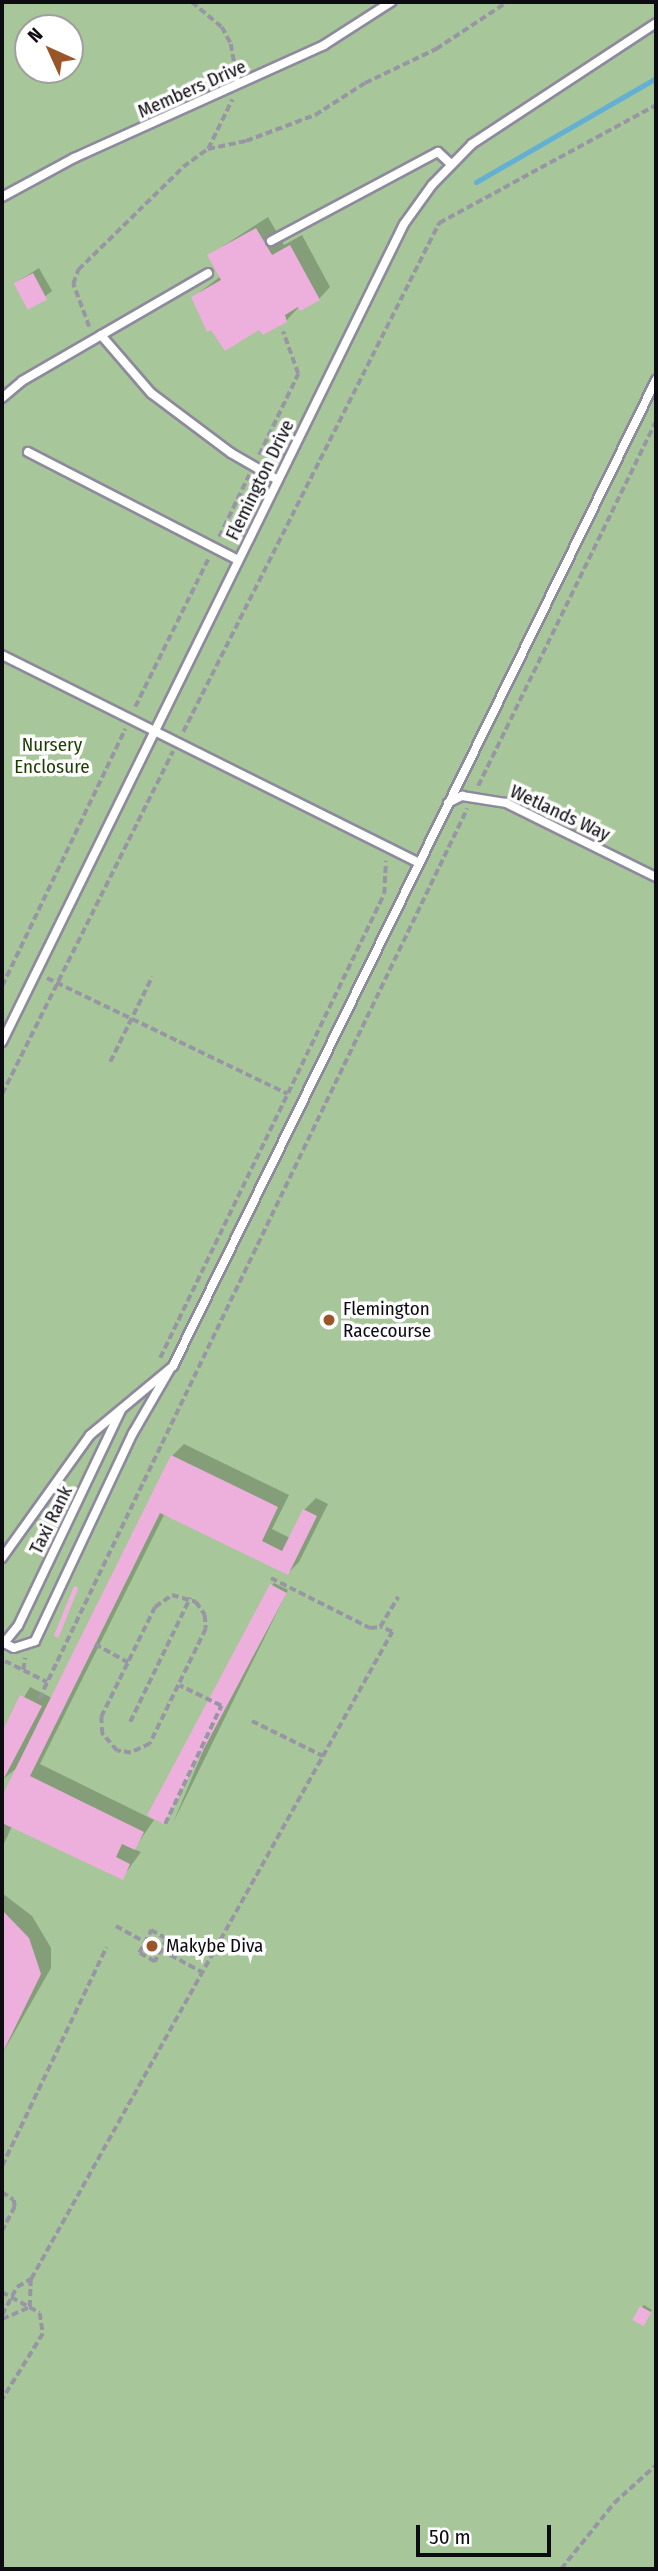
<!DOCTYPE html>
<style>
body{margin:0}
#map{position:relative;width:658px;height:2571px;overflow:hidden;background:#e9e5fb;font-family:"Fira Sans Condensed",sans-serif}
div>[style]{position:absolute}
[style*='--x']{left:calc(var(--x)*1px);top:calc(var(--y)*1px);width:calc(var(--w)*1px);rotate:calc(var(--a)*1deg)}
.green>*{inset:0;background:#a7c699}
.shadow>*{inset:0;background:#0003}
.stream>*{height:5px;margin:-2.5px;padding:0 2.5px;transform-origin:2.5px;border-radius:2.5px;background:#64afd4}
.building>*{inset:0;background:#edafdc;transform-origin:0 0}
.path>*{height:3.5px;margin-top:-1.75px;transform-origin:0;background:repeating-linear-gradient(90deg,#9895a5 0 7px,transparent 0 10.5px)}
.roads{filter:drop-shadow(2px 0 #8e899d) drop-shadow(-2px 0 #8e899d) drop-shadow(0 2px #8e899d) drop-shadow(0 -2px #8e899d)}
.lane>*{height:8px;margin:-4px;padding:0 4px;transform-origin:4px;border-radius:4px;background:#fff}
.dots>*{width:19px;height:19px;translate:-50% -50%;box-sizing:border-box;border:4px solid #fff;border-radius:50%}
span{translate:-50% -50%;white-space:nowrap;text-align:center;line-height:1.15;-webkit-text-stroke:7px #fff;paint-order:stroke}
.street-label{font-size:19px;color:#0e0c13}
.park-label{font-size:19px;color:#193e00}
.poi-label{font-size:19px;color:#0e0c13}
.left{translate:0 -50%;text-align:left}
.frame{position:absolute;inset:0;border:4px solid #0e0c13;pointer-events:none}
.north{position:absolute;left:14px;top:14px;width:70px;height:70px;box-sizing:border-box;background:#fff;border:2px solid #9f9ea1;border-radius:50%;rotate:315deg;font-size:19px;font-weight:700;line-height:28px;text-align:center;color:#0e0c13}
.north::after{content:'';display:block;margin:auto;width:24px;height:32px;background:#9a5629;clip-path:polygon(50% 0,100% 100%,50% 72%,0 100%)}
.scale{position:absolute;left:416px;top:2525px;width:135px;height:32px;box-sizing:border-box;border:4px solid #0e0c13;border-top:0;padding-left:9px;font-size:21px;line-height:24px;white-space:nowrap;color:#0e0c13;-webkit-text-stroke:5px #fff;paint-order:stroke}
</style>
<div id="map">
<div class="green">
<div style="clip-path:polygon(evenodd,2px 2px,656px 2px,656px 2569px,2px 2569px,2px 2px,28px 28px,70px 28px,70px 70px,28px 70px,28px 28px)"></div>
</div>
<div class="shadow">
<div style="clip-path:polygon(268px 217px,284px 245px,302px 235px,330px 287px,319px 299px,298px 308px,286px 321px,259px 327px,193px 297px,221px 276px,209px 255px)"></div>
<div style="clip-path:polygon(39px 268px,52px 291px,30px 308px,15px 283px)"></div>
<div style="clip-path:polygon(184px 1444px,289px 1495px,272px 1529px,290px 1538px,304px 1510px,316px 1498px,328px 1504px,299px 1562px,288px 1573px,165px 1513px,40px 1764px,154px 1820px,134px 1849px,141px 1852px,122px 1878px,12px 1826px,2px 1848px,2px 1800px,18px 1767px,2px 1780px,2px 1736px,30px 1687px,52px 1698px,172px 1456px)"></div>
<div style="clip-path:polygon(274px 1583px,288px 1590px,173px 1823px,272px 1585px)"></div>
<div style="clip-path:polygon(2px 1893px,32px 1916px,51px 1948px,51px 1968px,2px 2054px)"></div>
<div style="clip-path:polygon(644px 2305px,652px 2310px,644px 2322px,642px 2307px)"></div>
</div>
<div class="stream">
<div style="--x:476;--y:182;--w:208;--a:-30"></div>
</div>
<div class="building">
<div style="clip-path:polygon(256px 228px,272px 255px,290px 245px,320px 300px,300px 311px,298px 307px,285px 315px,287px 322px,263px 335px,259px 330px,225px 351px,211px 330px,207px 332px,191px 297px,221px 280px,207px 255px)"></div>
<div style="left:33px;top:273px;width:30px;height:22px;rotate:62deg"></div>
<div style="clip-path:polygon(171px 1455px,278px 1507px,262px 1541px,282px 1551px,303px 1509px,317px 1516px,288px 1575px,160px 1513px,30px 1776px,144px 1832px,135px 1850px,122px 1844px,116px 1857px,130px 1864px,123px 1880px,2px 1823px,2px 1796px)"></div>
<div style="left:270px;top:1584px;width:19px;height:262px;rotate:28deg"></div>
<div style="left:74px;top:1586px;width:5px;height:54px;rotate:22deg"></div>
<div style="clip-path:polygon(20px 1695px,42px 1706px,2px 1782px,2px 1732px)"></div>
<div style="clip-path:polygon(2px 1910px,29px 1938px,41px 1974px,2px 2054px)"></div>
<div style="left:640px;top:2306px;width:13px;height:16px;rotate:29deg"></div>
</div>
<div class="path">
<div style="--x:192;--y:2;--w:39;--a:40"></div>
<div style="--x:222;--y:27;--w:19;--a:62"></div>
<div style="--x:231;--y:44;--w:29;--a:80"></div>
<div style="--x:208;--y:149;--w:55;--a:-63.9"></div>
<div style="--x:89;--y:327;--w:46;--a:-110.4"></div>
<div style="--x:73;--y:284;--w:15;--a:-70"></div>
<div style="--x:78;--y:270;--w:147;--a:-44.4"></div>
<div style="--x:183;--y:167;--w:31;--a:-36"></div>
<div style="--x:208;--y:149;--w:39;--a:-12"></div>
<div style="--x:246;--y:141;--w:74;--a:-20.6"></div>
<div style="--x:315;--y:115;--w:59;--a:-32.6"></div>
<div style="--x:365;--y:83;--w:79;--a:-25.6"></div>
<div style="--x:436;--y:49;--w:85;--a:-33.5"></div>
<div style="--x:259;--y:455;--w:90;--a:-64.3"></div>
<div style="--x:298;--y:374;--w:45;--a:-109.7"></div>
<div style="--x:219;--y:537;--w:69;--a:-64.2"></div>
<div style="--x:135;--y:707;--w:167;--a:-63.7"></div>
<div style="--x:183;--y:732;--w:570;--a:-63.3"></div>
<div style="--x:439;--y:223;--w:247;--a:-28.5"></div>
<div style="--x:478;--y:786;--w:406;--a:-64"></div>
<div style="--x:47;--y:978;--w:267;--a:25.7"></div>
<div style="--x:2;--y:986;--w:285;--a:-64.4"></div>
<div style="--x:110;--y:1062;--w:95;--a:-63.7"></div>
<div style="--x:2;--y:1094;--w:383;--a:-63.5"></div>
<div style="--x:160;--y:1358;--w:515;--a:-64.23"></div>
<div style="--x:384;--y:894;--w:33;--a:-87"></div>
<div style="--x:271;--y:1578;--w:111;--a:26.8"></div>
<div style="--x:370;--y:1628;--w:10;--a:-6"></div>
<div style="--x:380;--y:1627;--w:35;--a:-59"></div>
<div style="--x:172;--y:1595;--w:25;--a:16"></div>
<div style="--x:196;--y:1602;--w:16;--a:55"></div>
<div style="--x:205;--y:1615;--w:14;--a:86"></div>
<div style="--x:206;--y:1629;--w:128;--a:116"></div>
<div style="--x:150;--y:1744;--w:21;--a:155"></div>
<div style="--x:131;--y:1753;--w:14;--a:-172"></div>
<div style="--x:117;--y:1751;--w:23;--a:-131"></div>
<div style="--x:102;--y:1734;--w:17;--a:-93"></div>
<div style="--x:101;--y:1717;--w:123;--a:-63.9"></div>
<div style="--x:155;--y:1607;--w:21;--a:-35"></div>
<div style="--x:95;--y:1644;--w:38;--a:29"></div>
<div style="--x:2;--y:1659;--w:27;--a:90"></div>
<div style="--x:5;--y:1661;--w:47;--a:26.6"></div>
<div style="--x:23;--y:1670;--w:12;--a:-81"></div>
<div style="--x:39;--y:1699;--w:988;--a:-64.32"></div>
<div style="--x:252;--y:1721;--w:79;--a:26.2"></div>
<div style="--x:130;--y:1722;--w:138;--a:-64.2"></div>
<div style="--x:165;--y:1824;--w:131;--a:-64.6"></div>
<div style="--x:221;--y:1706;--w:46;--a:-154"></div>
<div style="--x:116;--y:1926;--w:33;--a:29"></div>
<div style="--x:151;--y:1930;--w:18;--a:29"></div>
<div style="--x:167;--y:1939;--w:26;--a:118"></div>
<div style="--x:155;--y:1962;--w:18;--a:-151"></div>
<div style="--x:139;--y:1953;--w:26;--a:-62"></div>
<div style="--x:161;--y:1950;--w:47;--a:28.2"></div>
<div style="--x:2;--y:2166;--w:242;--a:-64.5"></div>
<div style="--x:2;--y:2192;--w:14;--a:34"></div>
<div style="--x:14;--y:2200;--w:7;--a:82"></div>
<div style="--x:15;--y:2207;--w:27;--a:118"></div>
<div style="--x:31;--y:2279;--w:741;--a:-60.84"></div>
<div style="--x:392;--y:1632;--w:13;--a:-157"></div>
<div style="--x:2;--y:2292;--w:43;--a:28.9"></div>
<div style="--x:40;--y:2313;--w:21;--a:82"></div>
<div style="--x:43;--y:2334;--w:78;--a:121.8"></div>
<div style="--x:2;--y:2315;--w:32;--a:-62"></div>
<div style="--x:17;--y:2287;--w:16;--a:-30"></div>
<div style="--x:31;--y:2279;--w:28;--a:92"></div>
<div style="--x:2;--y:2319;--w:30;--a:-23"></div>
<div style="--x:561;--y:2569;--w:85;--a:-51.2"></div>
<div style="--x:614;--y:2503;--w:57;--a:-42.1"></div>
</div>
<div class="roads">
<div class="lane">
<div style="--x:2;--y:197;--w:82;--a:-28.4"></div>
<div style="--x:74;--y:158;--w:274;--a:-24.3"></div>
<div style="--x:324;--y:45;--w:80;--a:-32.7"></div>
<div style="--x:271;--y:241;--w:189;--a:-28.1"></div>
<div style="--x:438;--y:152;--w:18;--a:43"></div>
<div style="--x:101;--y:335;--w:77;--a:49.2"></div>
<div style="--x:151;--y:393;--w:100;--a:36.9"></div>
<div style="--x:231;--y:453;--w:54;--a:29.9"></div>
<div style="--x:2;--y:398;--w:26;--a:-40"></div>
<div style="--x:22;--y:381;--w:215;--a:-30.1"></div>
<div style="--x:28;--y:452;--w:236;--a:27.2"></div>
<div style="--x:2;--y:655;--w:466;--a:26.5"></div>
<div style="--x:448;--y:803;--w:16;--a:-27"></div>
<div style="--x:462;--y:796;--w:45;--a:9"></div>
<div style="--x:506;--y:803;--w:167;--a:26.3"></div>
<div style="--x:2;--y:1042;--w:911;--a:-63.83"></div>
<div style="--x:404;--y:224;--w:48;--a:-54.3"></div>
<div style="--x:432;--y:185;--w:57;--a:-45.7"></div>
<div style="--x:472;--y:144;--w:220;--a:-33.3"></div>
<div style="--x:2;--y:1558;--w:151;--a:-54.4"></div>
<div style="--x:90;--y:1435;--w:108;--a:-39.7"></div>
<div style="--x:173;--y:1366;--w:1098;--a:-63.9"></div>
<div style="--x:2;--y:1642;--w:13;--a:27"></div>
<div style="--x:14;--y:1648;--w:22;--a:-18"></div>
<div style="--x:35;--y:1641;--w:230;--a:-64.8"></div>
<div style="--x:133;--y:1433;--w:72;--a:-59.9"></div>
<div style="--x:4;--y:1643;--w:22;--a:-51"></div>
<div style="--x:18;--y:1626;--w:239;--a:-64.5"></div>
</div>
</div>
<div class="dots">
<div style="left:329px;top:1320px;background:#9a5629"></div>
<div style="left:152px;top:1946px;background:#9a5629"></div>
</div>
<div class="street-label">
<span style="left:192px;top:89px;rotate:-24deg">Members Drive</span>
<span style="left:260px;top:480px;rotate:-64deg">Flemington Drive</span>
<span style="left:560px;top:813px;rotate:25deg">Wetlands Way</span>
<span style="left:51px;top:1520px;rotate:-64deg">Taxi Rank</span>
</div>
<div class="park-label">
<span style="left:52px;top:756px">Nursery<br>Enclosure</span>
</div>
<div class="poi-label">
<span class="left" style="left:343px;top:1320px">Flemington<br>Racecourse</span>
<span class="left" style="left:166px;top:1946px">Makybe Diva</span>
</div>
<div class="frame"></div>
<div class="north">N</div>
<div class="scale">50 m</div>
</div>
